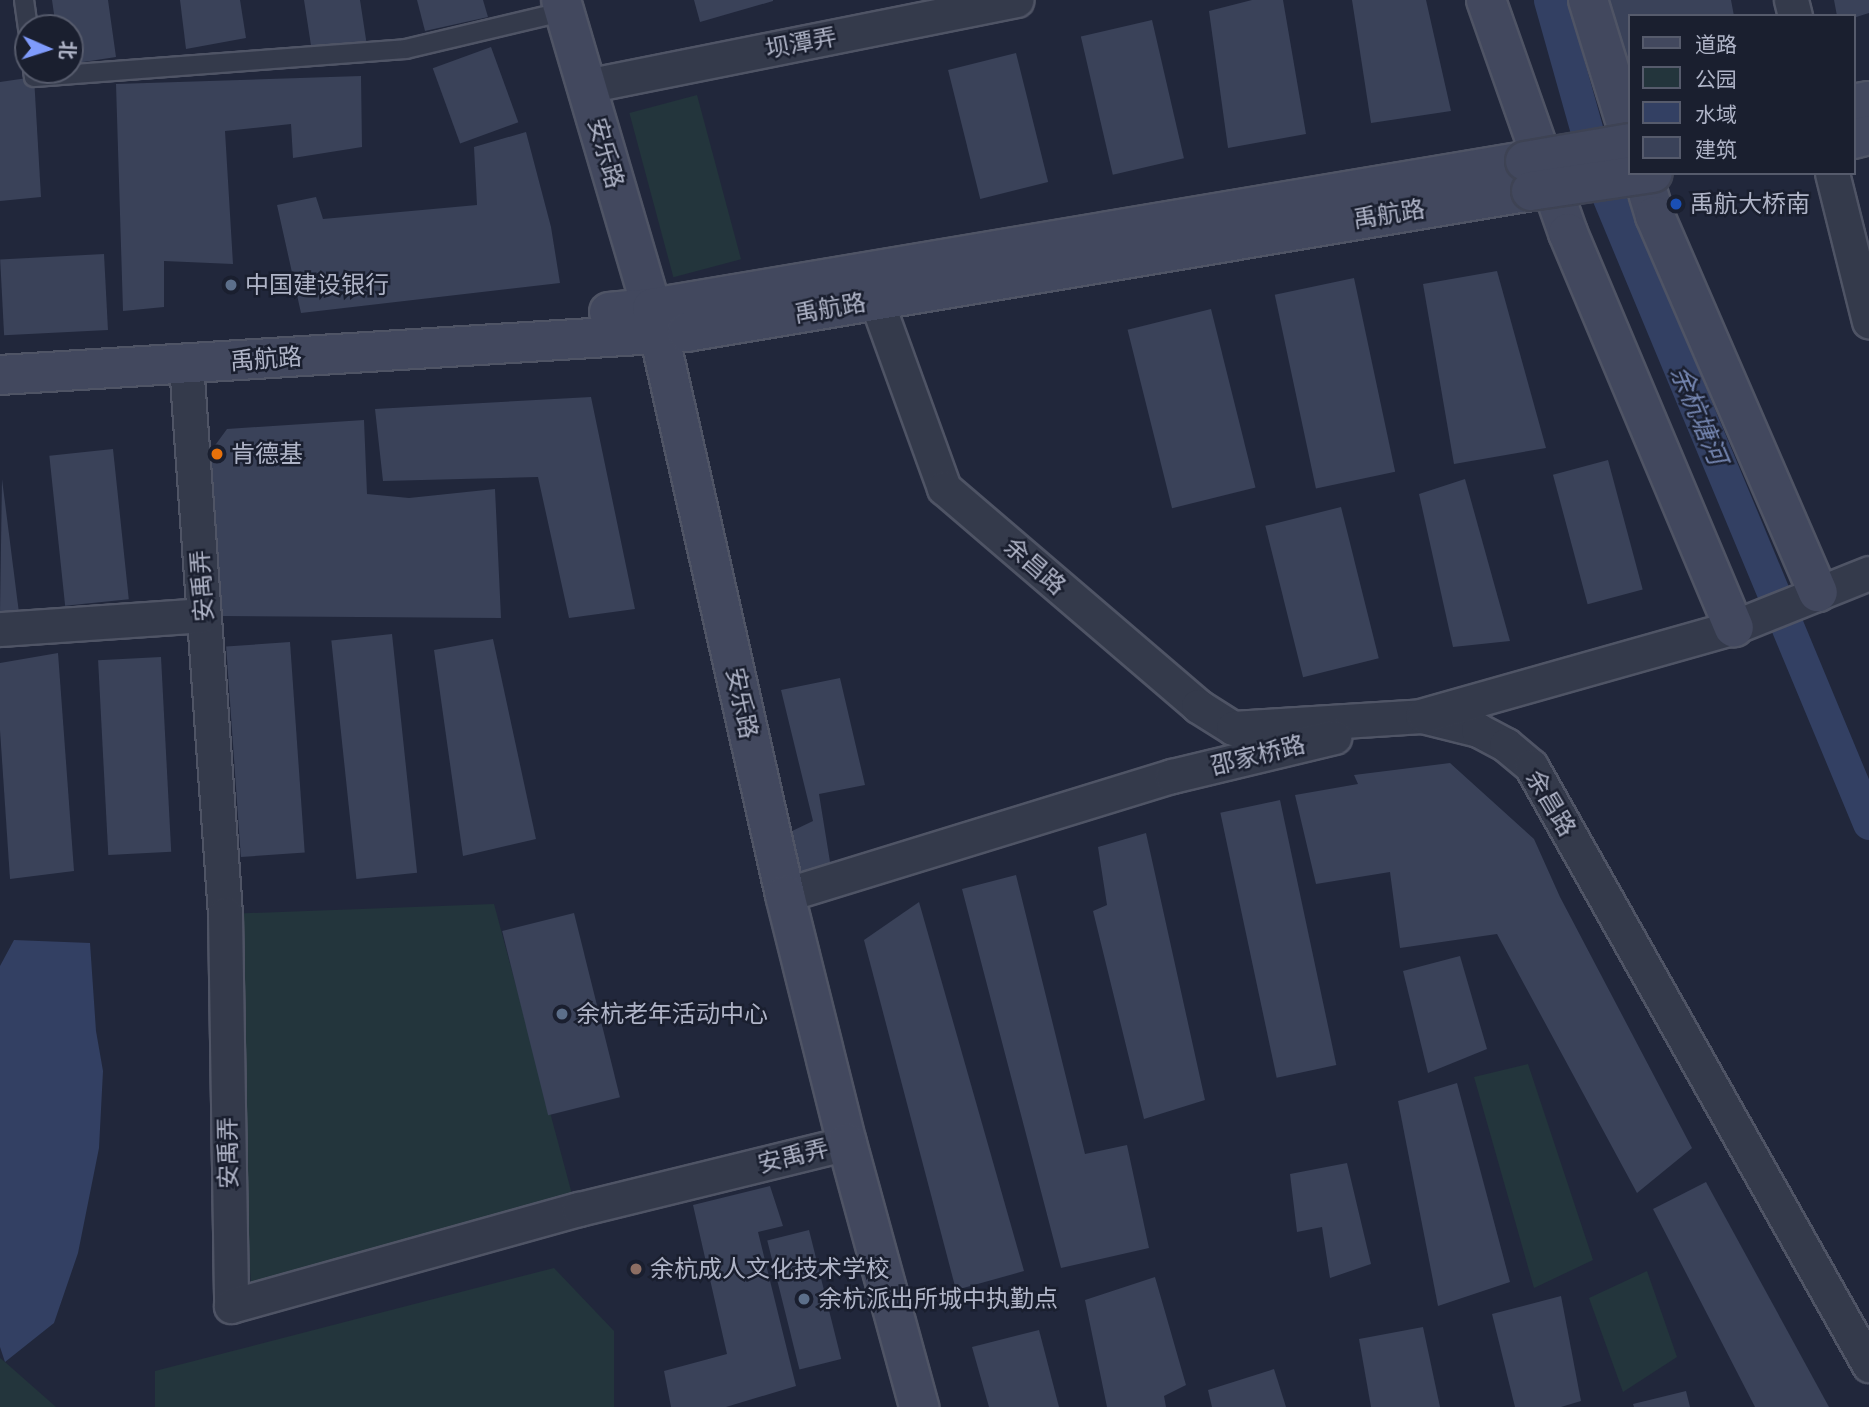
<!DOCTYPE html>
<meta charset="utf-8">
<style>
body{margin:0}
#map{position:relative;width:1869px;height:1407px;overflow:hidden;background:#21273b;font-family:Quicksand,"Noto Sans SC",sans-serif}
div>[style]{position:absolute}
[style*='--x']{left:calc(var(--x)*1px);top:calc(var(--y)*1px);width:calc(var(--w)*1px);rotate:calc(var(--a)*1deg)}
.green>*{inset:0;background:#23353c;transform-origin:0 0}
.water>*{inset:0;background:#334063}
.canal>*{height:33px;margin:-16.5px;padding:0 16.5px;transform-origin:16.5px;border-radius:16.5px;background:#334063}
.building>*{inset:0;background:#3a4259;transform-origin:0 0}
.roads{filter:drop-shadow(2px 0 #4f5465) drop-shadow(-2px 0 #4f5465) drop-shadow(0 2px #4f5465) drop-shadow(0 -2px #4f5465)}
.lane>*{height:18px;margin:-9px;padding:0 9px;transform-origin:9px;border-radius:9px;background:#343a4b}
.street>*{height:33px;margin:-16.5px;padding:0 16.5px;transform-origin:16.5px;border-radius:16.5px;background:#343a4b}
.secondary>*{height:38px;margin:-19px;padding:0 19px;transform-origin:19px;border-radius:19px;background:#42485e}
.bridges{filter:drop-shadow(2px 0 #3e4354) drop-shadow(-2px 0 #3e4354) drop-shadow(0 2px #3e4354) drop-shadow(0 -2px #3e4354)}
.secondary-bridge>*{height:38px;margin:-19px;padding:0 19px;transform-origin:19px;border-radius:19px;background:#42485e}
.dots>*{width:19px;height:19px;translate:-50% -50%;box-sizing:border-box;border:4px solid #1a1f2f;border-radius:50%}
span{translate:-50% -50%;white-space:nowrap;text-align:center;line-height:1.15;-webkit-text-stroke:5px #1a1f2f;paint-order:stroke}
.street-label{font-size:24px;color:#afb4c7}
.poi-label{font-size:24px;color:#afb4c7}
.left{translate:0 -50%;text-align:left}
.water-label{font-size:26px;color:#7586b1;font-style:italic}
.legend{position:absolute;left:1628px;top:14px;width:228px;height:161px;box-sizing:border-box;background:#1a1f2f;border:2px solid #565b6c;margin:0;padding:9px 12px;list-style:none;font-size:21px;color:#afb4c7}
.legend li{display:flex;align-items:center;gap:14px;height:35px}
.legend b{width:35px;border:2px solid #565b6c}
.north{position:absolute;left:14px;top:14px;width:70px;height:70px;box-sizing:border-box;background:#1a1f2f;border:2px solid #565b6c;border-radius:50%;rotate:93deg;font-size:19px;font-weight:700;line-height:28px;text-align:center;color:#afb4c7}
.north::after{content:'';display:block;margin:auto;width:24px;height:32px;background:#7f9bfc;clip-path:polygon(50% 0,100% 100%,50% 72%,0 100%)}
</style>
<div id="map">
<div class="green">
<div style="left:697px;top:95px;width:170px;height:70px;rotate:75deg"></div>
<div style="clip-path:polygon(494px 904px,573px 1198px,251px 1284px,225px 914px)"></div>
<div style="clip-path:polygon(1528px 1064px,1593px 1260px,1534px 1288px,1474px 1077px)"></div>
<div style="clip-path:polygon(554px 1268px,614px 1331px,614px 1407px,155px 1407px,155px 1371px)"></div>
<div style="clip-path:polygon(1647px 1271px,1677px 1357px,1623px 1392px,1589px 1298px)"></div>
<div style="clip-path:polygon(0 1358px,5px 1362px,56px 1407px,0 1407px)"></div>
</div>
<div class="water">
<div style="clip-path:polygon(14px 940px,90px 943px,96px 1031px,103px 1071px,99px 1148px,78px 1253px,54px 1323px,5px 1362px,0 1347px,0 966px)"></div>
</div>
<div class="canal">
<div style="--x:1550;--y:0;--w:181;--a:74.3"></div>
<div style="--x:1599;--y:174;--w:703;--a:67.41"></div>
</div>
<div class="building">
<div style="clip-path:polygon(52px 0,108px 0,116px 57px,70px 64px,70px 28px,56px 28px)"></div>
<div style="clip-path:polygon(180px 0,240px 0,246px 38px,186px 49px)"></div>
<div style="clip-path:polygon(304px 0,360px 0,367px 46px,312px 52px)"></div>
<div style="clip-path:polygon(417px 0,483px 0,488px 17px,425px 31px)"></div>
<div style="clip-path:polygon(694px 0,773px 0,773px 1px,700px 22px)"></div>
<div style="clip-path:polygon(1252px 0,1283px 0,1306px 134px,1228px 148px,1209px 11px)"></div>
<div style="clip-path:polygon(1352px 0,1426px 0,1451px 111px,1371px 123px)"></div>
<div style="clip-path:polygon(1606px 0,1731px 0,1734px 16px,1629px 16px,1629px 90px)"></div>
<div style="clip-path:polygon(1834px 0,1869px 0,1869px 13px,1853px 18px,1853px 16px,1837px 16px)"></div>
<div style="left:1152px;top:20px;width:142px;height:73px;rotate:77deg"></div>
<div style="left:491px;top:47px;width:80px;height:62px;rotate:70deg"></div>
<div style="left:1016px;top:53px;width:133px;height:70px;rotate:76deg"></div>
<div style="clip-path:polygon(361px 76px,362px 147px,293px 158px,291px 124px,225px 131px,233px 264px,164px 261px,164px 307px,123px 311px,116px 84px)"></div>
<div style="clip-path:polygon(34px 77px,41px 197px,0 201px,0 82px)"></div>
<div style="clip-path:polygon(526px 132px,551px 227px,560px 283px,301px 313px,277px 205px,316px 197px,323px 219px,477px 205px,474px 147px)"></div>
<div style="left:104px;top:254px;width:76px;height:104px;rotate:87deg"></div>
<div style="clip-path:polygon(1497px 271px,1546px 448px,1454px 464px,1423px 284px)"></div>
<div style="left:1354px;top:278px;width:198px;height:81px;rotate:78deg"></div>
<div style="left:1211px;top:309px;width:184px;height:86px;rotate:76deg"></div>
<div style="clip-path:polygon(591px 397px,635px 609px,569px 618px,538px 477px,383px 481px,375px 409px)"></div>
<div style="clip-path:polygon(364px 420px,367px 494px,409px 498px,495px 489px,501px 618px,221px 616px,208px 455px,227px 429px)"></div>
<div style="left:113px;top:449px;width:151px;height:64px;rotate:84deg"></div>
<div style="left:1608px;top:460px;width:134px;height:57px;rotate:75deg"></div>
<div style="clip-path:polygon(2px 479px,19px 613px,0 613px)"></div>
<div style="clip-path:polygon(1465px 479px,1510px 641px,1453px 647px,1419px 494px)"></div>
<div style="left:1341px;top:507px;width:156px;height:78px;rotate:76deg"></div>
<div style="left:392px;top:634px;width:240px;height:61px;rotate:84deg"></div>
<div style="clip-path:polygon(493px 639px,536px 839px,463px 856px,434px 650px)"></div>
<div style="left:290px;top:642px;width:211px;height:64px;rotate:86deg"></div>
<div style="clip-path:polygon(58px 653px,74px 871px,10px 879px,0 730px,0 663px)"></div>
<div style="left:161px;top:657px;width:195px;height:63px;rotate:87deg"></div>
<div style="clip-path:polygon(840px 678px,865px 785px,819px 794px,831px 868px,803px 877px,790px 832px,813px 821px,781px 690px)"></div>
<div style="clip-path:polygon(1450px 763px,1534px 839px,1560px 897px,1692px 1148px,1637px 1193px,1497px 934px,1400px 948px,1390px 872px,1316px 884px,1295px 795px,1358px 784px,1354px 775px)"></div>
<div style="left:1280px;top:800px;width:271px;height:61px;rotate:78deg"></div>
<div style="clip-path:polygon(1146px 833px,1205px 1100px,1144px 1119px,1093px 911px,1107px 905px,1098px 847px)"></div>
<div style="clip-path:polygon(1016px 875px,1085px 1154px,1127px 1145px,1149px 1248px,1061px 1268px,962px 889px)"></div>
<div style="clip-path:polygon(919px 902px,1024px 1271px,956px 1290px,864px 940px)"></div>
<div style="left:574px;top:913px;width:190px;height:74px;rotate:76deg"></div>
<div style="clip-path:polygon(1460px 956px,1487px 1049px,1428px 1073px,1403px 971px)"></div>
<div style="clip-path:polygon(1457px 1083px,1510px 1282px,1438px 1306px,1398px 1101px)"></div>
<div style="clip-path:polygon(1347px 1163px,1371px 1264px,1330px 1278px,1322px 1227px,1297px 1232px,1290px 1174px)"></div>
<div style="clip-path:polygon(1706px 1182px,1829px 1407px,1755px 1407px,1653px 1209px)"></div>
<div style="clip-path:polygon(770px 1186px,783px 1226px,758px 1232px,796px 1386px,726px 1407px,671px 1407px,664px 1371px,727px 1354px,693px 1205px)"></div>
<div style="left:809px;top:1230px;width:133px;height:43px;rotate:76deg"></div>
<div style="clip-path:polygon(1155px 1277px,1186px 1385px,1164px 1396px,1166px 1407px,1107px 1407px,1085px 1300px)"></div>
<div style="clip-path:polygon(1561px 1296px,1581px 1401px,1561px 1407px,1515px 1407px,1492px 1314px)"></div>
<div style="clip-path:polygon(1423px 1327px,1440px 1407px,1371px 1407px,1359px 1339px)"></div>
<div style="clip-path:polygon(1039px 1330px,1059px 1407px,989px 1407px,972px 1347px)"></div>
<div style="clip-path:polygon(1274px 1369px,1286px 1407px,1212px 1407px,1208px 1390px)"></div>
<div style="clip-path:polygon(1686px 1391px,1690px 1407px,1634px 1407px,1633px 1404px)"></div>
</div>
<div class="roads">
<div class="lane">
<div style="--x:24;--y:0;--w:30;--a:82"></div>
<div style="--x:33;--y:70;--w:7;--a:82"></div>
<div style="--x:34;--y:77;--w:373;--a:-4.3"></div>
<div style="--x:406;--y:49;--w:163;--a:-13.4"></div>
</div>
<div class="street">
<div style="--x:1791;--y:0;--w:16;--a:76"></div>
<div style="--x:586;--y:86;--w:439;--a:-11.3"></div>
<div style="--x:1832;--y:173;--w:153;--a:76"></div>
<div style="--x:876;--y:300;--w:200;--a:70.1"></div>
<div style="--x:944;--y:488;--w:335;--a:40.6"></div>
<div style="--x:1198;--y:706;--w:41;--a:32.2"></div>
<div style="--x:1233;--y:728;--w:189;--a:-3.6"></div>
<div style="--x:1422;--y:716;--w:58;--a:14"></div>
<div style="--x:1478;--y:730;--w:32;--a:28"></div>
<div style="--x:1506;--y:745;--w:33;--a:40"></div>
<div style="--x:1531;--y:766;--w:688;--a:60.57"></div>
<div style="--x:186;--y:364;--w:551;--a:85.94"></div>
<div style="--x:225;--y:914;--w:392;--a:89.1"></div>
<div style="--x:231;--y:1306;--w:361;--a:-15.6"></div>
<div style="--x:579;--y:1209;--w:276;--a:-13.8"></div>
<div style="--x:0;--y:629;--w:203;--a:-3.9"></div>
<div style="--x:1424;--y:715;--w:322;--a:-15.8"></div>
<div style="--x:1734;--y:627;--w:145;--a:-21.8"></div>
<div style="--x:785;--y:895;--w:405;--a:-17.1"></div>
<div style="--x:1172;--y:776;--w:167;--a:-13.5"></div>
</div>
<div class="secondary">
<div style="--x:561;--y:0;--w:348;--a:73.6"></div>
<div style="--x:659;--y:334;--w:575;--a:77.34"></div>
<div style="--x:785;--y:895;--w:256;--a:76"></div>
<div style="--x:847;--y:1143;--w:274;--a:74.7"></div>
<div style="--x:1486;--y:0;--w:247;--a:70.6"></div>
<div style="--x:1568;--y:233;--w:428;--a:67.2"></div>
<div style="--x:1588;--y:0;--w:139;--a:72.9"></div>
<div style="--x:1853;--y:104;--w:16;--a:-11"></div>
<div style="--x:1853;--y:139;--w:16;--a:-14"></div>
<div style="--x:1642;--y:173;--w:45;--a:73.2"></div>
<div style="--x:1655;--y:216;--w:410;--a:66.6"></div>
<div style="--x:609;--y:312;--w:43;--a:-5.3"></div>
<div style="--x:652;--y:308;--w:885;--a:-9.56"></div>
<div style="--x:0;--y:375;--w:688;--a:-3.58"></div>
<div style="--x:687;--y:332;--w:856;--a:-9.48"></div>
</div>
</div>
<div class="bridges">
<div class="secondary-bridge">
<div style="--x:1525;--y:161;--w:106;--a:-9.8"></div>
<div style="--x:1531;--y:191;--w:123;--a:-8.4"></div>
</div>
</div>
<div class="dots">
<div style="left:1676px;top:204px;background:#1a4fb4"></div>
<div style="left:231px;top:285px;background:#5c6f8a"></div>
<div style="left:217px;top:454px;background:#e8710a"></div>
<div style="left:562px;top:1014px;background:#5c6f8a"></div>
<div style="left:636px;top:1269px;background:#8d6e63"></div>
<div style="left:804px;top:1299px;background:#5c6f8a"></div>
</div>
<div class="street-label">
<span style="left:801px;top:43px;rotate:-11deg">坝潭弄</span>
<span style="left:606px;top:153px;rotate:74deg">安乐路</span>
<span style="left:1389px;top:214px;rotate:-9deg">禹航路</span>
<span style="left:830px;top:308px;rotate:-10deg">禹航路</span>
<span style="left:266px;top:359px;rotate:-4deg">禹航路</span>
<span style="left:1035px;top:566px;rotate:41deg">余昌路</span>
<span style="left:202px;top:586px;rotate:-94deg">安禹弄</span>
<span style="left:742px;top:703px;rotate:78deg">安乐路</span>
<span style="left:1258px;top:755px;rotate:-14deg">邵家桥路</span>
<span style="left:1551px;top:803px;rotate:59deg">余昌路</span>
<span style="left:228px;top:1153px;rotate:-91deg">安禹弄</span>
<span style="left:793px;top:1156px;rotate:-14deg">安禹弄</span>
</div>
<div class="poi-label">
<span class="left" style="left:1690px;top:204px">禹航大桥南</span>
<span class="left" style="left:245px;top:285px">中国建设银行</span>
<span class="left" style="left:231px;top:454px">肯德基</span>
<span class="left" style="left:576px;top:1014px">余杭老年活动中心</span>
<span class="left" style="left:650px;top:1269px">余杭成人文化技术学校</span>
<span class="left" style="left:818px;top:1299px">余杭派出所城中执勤点</span>
</div>
<div class="water-label">
<span style="left:1699px;top:415px;rotate:67deg">余杭塘河</span>
</div>
<ul class="legend">
<li><b style="height:9px;background:#42485e"></b>道路</li>
<li><b style="height:19px;background:#23353c"></b>公园</li>
<li><b style="height:19px;background:#334063"></b>水域</li>
<li><b style="height:19px;background:#3a4259"></b>建筑</li>
</ul>
<div class="north">北</div>
</div>
